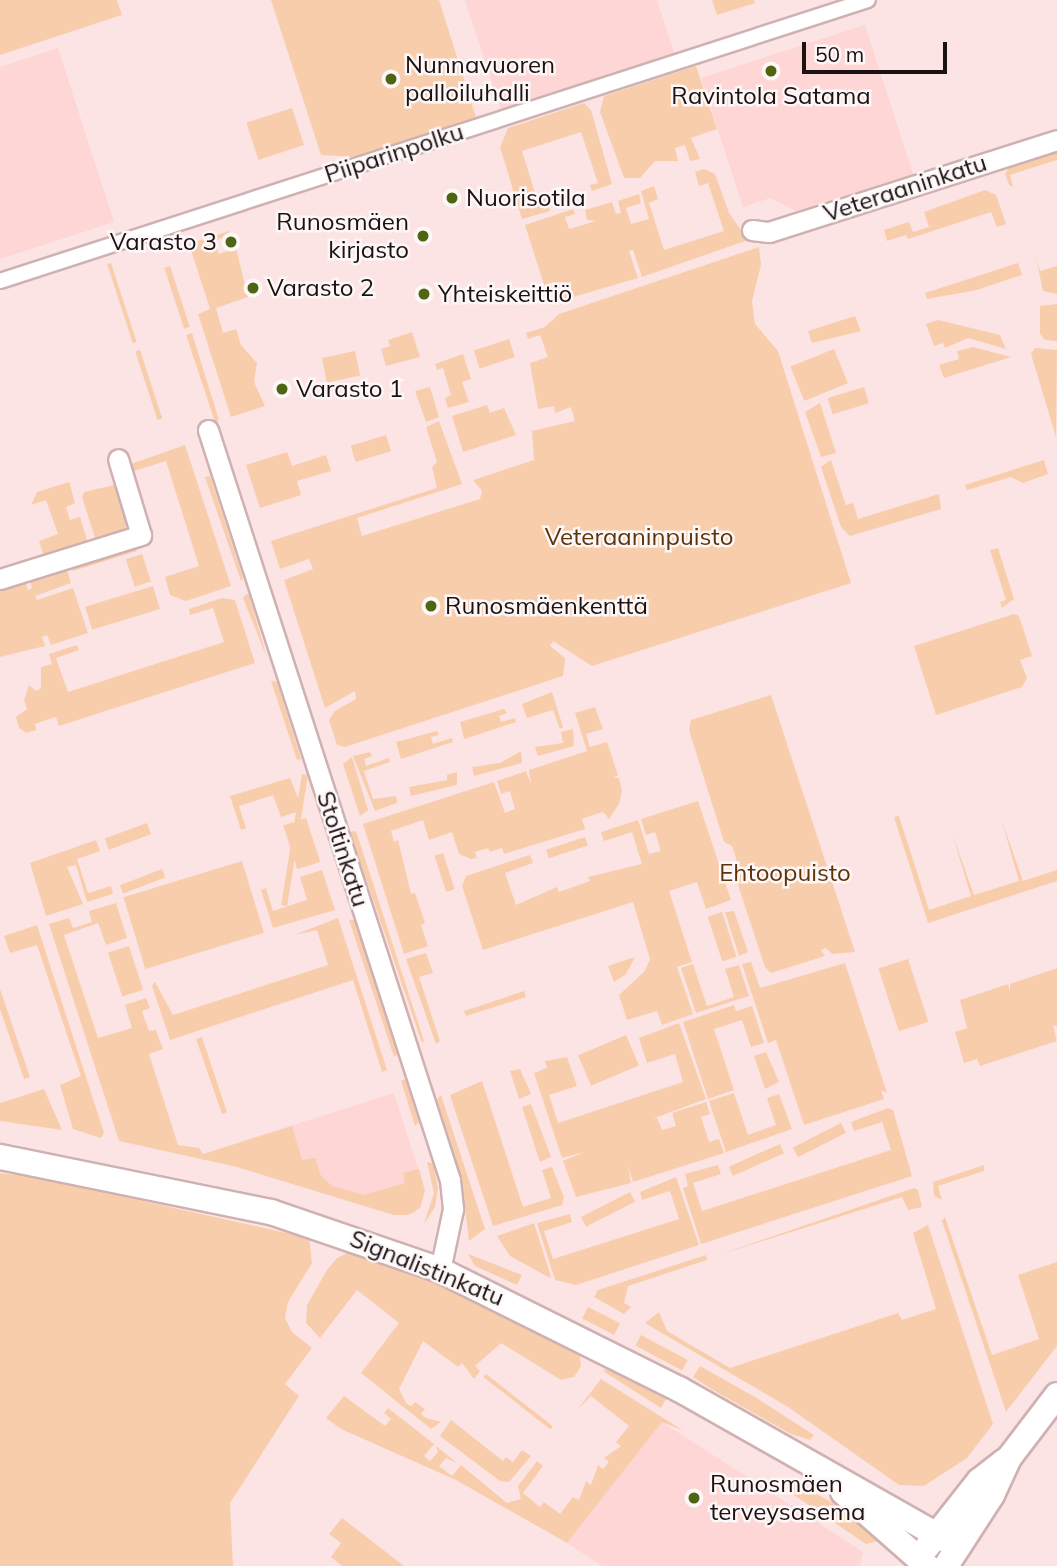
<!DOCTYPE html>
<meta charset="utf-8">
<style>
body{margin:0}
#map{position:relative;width:1057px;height:1566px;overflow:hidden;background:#fde4e4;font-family:Mulish,sans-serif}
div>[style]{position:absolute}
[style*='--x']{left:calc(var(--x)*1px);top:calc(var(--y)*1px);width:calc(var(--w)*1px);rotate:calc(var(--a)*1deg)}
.built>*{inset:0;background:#fdd6d5}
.green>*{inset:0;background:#f7cdac;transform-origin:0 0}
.roads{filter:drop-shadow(2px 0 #cfb1b1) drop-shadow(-2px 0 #cfb1b1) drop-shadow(0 2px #cfb1b1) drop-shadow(0 -2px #cfb1b1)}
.pedestrian>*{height:14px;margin:-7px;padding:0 7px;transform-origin:7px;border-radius:7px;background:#fff}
.minor>*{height:19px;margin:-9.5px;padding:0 9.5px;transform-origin:9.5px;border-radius:9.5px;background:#fff}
.tertiary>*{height:24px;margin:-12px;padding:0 12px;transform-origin:12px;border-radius:12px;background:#fff}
.dots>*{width:19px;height:19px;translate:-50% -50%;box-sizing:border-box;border:4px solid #fdf7f7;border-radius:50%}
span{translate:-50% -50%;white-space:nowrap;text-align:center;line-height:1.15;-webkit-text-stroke:5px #fdf7f7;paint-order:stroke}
.poi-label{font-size:24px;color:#1c1212}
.left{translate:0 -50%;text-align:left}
.right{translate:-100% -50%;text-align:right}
.street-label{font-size:24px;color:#1c1212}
.park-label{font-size:24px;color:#5d340a}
.scale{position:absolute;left:802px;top:42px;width:145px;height:32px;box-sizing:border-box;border:4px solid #1c1212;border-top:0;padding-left:9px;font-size:21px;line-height:24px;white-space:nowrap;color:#1c1212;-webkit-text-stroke:5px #fdf7f7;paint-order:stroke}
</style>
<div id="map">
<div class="built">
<div style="clip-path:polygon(465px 0,657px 0,675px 55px,501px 110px)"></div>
<div style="clip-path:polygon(865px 25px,913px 174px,796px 211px,770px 198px,743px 207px,701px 78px)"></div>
<div style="clip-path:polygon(58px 48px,114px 222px,0 259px,0 67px)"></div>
<div style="clip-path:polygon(394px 1093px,425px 1191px,415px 1213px,394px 1215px,237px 1167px,243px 1141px)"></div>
<div style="clip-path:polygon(662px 1422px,863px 1552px,860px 1566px,602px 1566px,567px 1543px)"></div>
</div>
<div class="green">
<div style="clip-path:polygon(0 0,117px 0,122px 15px,0 55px)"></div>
<div style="clip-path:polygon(271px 0,439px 0,476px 117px,358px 157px,321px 155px)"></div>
<div style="clip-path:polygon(712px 0,754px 0,755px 3px,717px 15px)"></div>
<div style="clip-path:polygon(696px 66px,717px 129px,691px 138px,700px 159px,690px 161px,685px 145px,675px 148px,678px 161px,655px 161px,640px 178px,624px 178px,600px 112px,604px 96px)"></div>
<div style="clip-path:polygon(584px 103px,591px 110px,612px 184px,592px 191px,590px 185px,598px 183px,581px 132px,522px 151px,537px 199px,547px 198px,550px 211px,522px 219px,500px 147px,508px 128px)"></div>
<div style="left:292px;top:108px;width:39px;height:48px;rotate:72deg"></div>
<div style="clip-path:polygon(1057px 149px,1057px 160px,1010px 175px,1013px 187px,1009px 185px,1005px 174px,1012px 163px)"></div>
<div style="clip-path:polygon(704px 169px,715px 174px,729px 213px,748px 240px,642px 277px,633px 250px,629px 251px,638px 278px,556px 302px,551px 288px,545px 288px,525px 225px,573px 209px,575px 214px,565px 217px,569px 229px,596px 221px,587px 220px,585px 210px,612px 202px,616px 214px,621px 213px,618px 201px,639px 194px,641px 203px,626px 208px,631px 224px,649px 219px,641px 191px,654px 186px,658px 199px,649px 203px,664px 250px,724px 231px,708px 183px,699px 186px,695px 172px)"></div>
<div style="clip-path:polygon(985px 190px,996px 195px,1006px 224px,997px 227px,991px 212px,908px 239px,906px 235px,887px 241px,884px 230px,909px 222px,913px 232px,929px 227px,924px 212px)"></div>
<div style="clip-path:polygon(229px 231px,231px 235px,214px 241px,219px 254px,236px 248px,248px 297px,216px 308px,223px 333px,236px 329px,241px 345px,257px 363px,254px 382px,265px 406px,231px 417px,198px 314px,210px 309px,189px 244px)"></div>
<div style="clip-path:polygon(759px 247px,761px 265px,752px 301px,755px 324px,778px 351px,851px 583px,592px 666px,553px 641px,550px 646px,565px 658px,563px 676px,345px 747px,337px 745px,329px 720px,335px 711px,356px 699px,355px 691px,325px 708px,284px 580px,313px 569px,309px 559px,280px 569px,271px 541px,437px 488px,432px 467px,437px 462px,426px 427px,439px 421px,462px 484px,357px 518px,362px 536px,480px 499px,482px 491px,473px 480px,534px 460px,532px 431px,575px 421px,571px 407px,555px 413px,554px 406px,538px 409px,530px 363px,548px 357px,540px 335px,528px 339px,526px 333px,545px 327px,559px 314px)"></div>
<div style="clip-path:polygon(1036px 258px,1040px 271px,1057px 266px,1057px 294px,1043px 291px)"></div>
<div style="left:111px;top:263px;width:83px;height:4px;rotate:72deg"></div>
<div style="clip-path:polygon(1018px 263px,1022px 275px,977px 290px,927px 299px,925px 293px)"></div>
<div style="left:170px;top:266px;width:64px;height:6px;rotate:72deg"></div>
<div style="clip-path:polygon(1057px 304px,1057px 341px,1045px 340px,1040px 334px,1040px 306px)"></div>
<div style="clip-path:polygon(855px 316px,861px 331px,812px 343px,808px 331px)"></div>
<div style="clip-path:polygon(938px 320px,1000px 335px,1006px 349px,968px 338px,945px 348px,943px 343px,934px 346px,926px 324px)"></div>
<div style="clip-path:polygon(412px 332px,420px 357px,386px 366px,381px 349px,390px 346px,388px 340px)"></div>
<div style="clip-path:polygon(192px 333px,219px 420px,215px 422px,186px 335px)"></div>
<div style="left:509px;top:339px;width:19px;height:37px;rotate:72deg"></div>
<div style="clip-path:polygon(973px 347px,1011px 357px,944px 378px,939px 365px,959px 359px,957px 351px)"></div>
<div style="clip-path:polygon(1035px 348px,1057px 350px,1056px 437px,1031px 354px)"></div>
<div style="left:834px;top:349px;width:37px;height:47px;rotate:68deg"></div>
<div style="left:140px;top:350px;width:72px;height:5px;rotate:72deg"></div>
<div style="left:355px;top:351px;width:25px;height:34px;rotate:78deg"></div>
<div style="clip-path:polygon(463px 354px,471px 379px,462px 382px,469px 402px,448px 408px,445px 398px,451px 395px,443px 368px,437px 370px,435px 364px)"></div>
<div style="clip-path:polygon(430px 387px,439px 417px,426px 422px,415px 391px)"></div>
<div style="left:864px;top:387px;width:17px;height:38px;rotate:73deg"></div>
<div style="clip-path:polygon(820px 403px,836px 453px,821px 457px,805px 412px)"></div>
<div style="clip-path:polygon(487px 405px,490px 413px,504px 408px,516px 435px,463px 452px,452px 416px)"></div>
<div style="left:386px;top:435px;width:17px;height:37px;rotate:73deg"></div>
<div style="clip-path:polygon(185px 445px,231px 586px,186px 601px,170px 595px,165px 577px,199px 566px,166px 461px,131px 472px,128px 465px)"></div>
<div style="clip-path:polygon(287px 452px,292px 466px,326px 455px,331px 471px,297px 481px,301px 495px,260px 508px,246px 465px)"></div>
<div style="clip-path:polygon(831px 460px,846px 505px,853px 503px,858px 519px,939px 494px,941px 509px,850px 536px,841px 527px,821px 467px)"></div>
<div style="clip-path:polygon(1044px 460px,1048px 474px,1023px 483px,1011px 477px,967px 490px,965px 485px)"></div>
<div style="clip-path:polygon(210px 476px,243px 578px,241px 581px,205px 477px)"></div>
<div style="clip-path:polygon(69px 482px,75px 503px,66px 507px,70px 520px,80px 517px,89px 546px,45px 559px,39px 541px,58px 534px,46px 500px,31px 505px,37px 492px)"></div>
<div style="clip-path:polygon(114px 485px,121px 489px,128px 520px,124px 532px,97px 544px,82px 497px,84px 492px)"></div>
<div style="clip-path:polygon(132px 547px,137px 551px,73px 571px,70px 562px)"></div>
<div style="clip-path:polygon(998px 548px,1014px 599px,1002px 608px,1000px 602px,1006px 600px,990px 550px)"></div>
<div style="left:142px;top:554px;width:29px;height:17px;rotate:72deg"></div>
<div style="clip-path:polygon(65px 564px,71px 583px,35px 596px,37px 600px,73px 588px,88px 633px,51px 645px,47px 635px,42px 637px,45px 646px,0 657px,0 585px,24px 577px,28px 590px,32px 588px,28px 576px)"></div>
<div style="left:153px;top:586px;width:24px;height:71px;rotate:73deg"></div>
<div style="clip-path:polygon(246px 594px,249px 595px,267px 658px,243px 598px)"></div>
<div style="clip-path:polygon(222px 598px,235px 600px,255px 663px,59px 726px,56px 717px,35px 724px,36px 730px,26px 733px,19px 728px,16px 717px,27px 709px,24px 700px,29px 685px,36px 691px,41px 688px,41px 667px,52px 664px,49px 654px,77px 645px,79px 650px,56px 658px,68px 692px,224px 642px,213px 608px,190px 615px,189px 609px)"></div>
<div style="clip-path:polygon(1014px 614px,1019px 616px,1032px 656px,1020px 660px,1027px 678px,1022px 687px,936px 715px,914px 646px)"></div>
<div style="clip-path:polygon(271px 681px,277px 682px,301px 759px,297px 760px)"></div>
<div style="clip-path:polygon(552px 692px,563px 727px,560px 729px,553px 710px,527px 718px,522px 704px)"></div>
<div style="clip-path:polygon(771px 695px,855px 952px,832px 954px,826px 948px,821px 950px,825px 956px,771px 973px,765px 967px,737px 882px,741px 874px,732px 846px,724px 842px,689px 730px,691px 720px)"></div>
<div style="clip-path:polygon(595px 707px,603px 729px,586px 734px,590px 747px,607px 742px,618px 775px,613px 778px,619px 778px,622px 790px,619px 804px,609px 819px,603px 812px,582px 819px,585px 829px,504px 854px,502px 848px,490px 852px,488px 848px,475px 852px,477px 858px,471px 859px,459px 854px,452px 832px,429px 840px,423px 820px,391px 831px,394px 842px,398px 840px,411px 894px,415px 893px,425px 923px,421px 925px,428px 946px,404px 954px,363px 824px,494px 782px,505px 813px,515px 809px,510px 791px,501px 794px,497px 781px,526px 771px,531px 784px,529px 770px,587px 751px,575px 713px)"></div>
<div style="clip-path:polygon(504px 709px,507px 713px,499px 716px,501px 722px,515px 718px,516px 722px,464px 739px,460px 722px)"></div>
<div style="clip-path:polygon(573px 729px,574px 746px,538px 756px,535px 747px,563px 743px,561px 732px)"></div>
<div style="clip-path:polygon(437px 731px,439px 735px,431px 737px,433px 744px,452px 738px,453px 742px,401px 759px,396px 742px)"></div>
<div style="clip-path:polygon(521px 751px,522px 763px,474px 776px,472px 767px,500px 763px)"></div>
<div style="clip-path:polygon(370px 752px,372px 756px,364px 759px,366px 766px,389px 758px,390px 762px,364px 771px,373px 799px,396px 796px,397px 803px,375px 811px,353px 756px)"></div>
<div style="clip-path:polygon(352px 757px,368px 810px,360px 816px,343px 764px)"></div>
<div style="clip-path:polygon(457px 772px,457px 785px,411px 796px,409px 787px,447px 780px,447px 775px)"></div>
<div style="left:302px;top:774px;width:6px;height:133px;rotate:9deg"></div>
<div style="clip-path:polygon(290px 778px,303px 810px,281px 817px,273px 795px,239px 806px,246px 828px,241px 830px,230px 796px)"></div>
<div style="clip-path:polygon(698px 801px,731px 900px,706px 909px,697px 882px,669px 891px,692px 962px,677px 967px,693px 1014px,662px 1025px,657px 1011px,627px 1020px,619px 995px,645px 971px,650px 959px,633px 902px,483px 950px,462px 886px,466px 876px,530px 855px,533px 863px,505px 873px,516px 905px,557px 887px,559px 892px,579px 885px,590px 881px,588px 877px,642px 864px,632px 832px,604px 841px,601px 832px,638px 820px,649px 854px,661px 851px,655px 832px,646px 835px,641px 819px)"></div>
<div style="clip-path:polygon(899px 816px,929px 910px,971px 896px,952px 833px,974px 895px,1019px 881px,1001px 818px,1023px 881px,1057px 870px,1057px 881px,928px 923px,894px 817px)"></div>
<div style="left:306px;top:818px;width:46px;height:24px;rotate:72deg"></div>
<div style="left:147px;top:823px;width:12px;height:45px;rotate:70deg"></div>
<div style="clip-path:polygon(356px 831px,424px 1041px,422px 1043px,350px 832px)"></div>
<div style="left:585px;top:837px;width:9px;height:41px;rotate:72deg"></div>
<div style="clip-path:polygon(96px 840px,100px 851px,77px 859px,88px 893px,111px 886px,113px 894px,87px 902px,76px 865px,67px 867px,83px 904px,46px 916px,30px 863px)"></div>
<div style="left:443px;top:853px;width:38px;height:9px;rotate:72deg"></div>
<div style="left:242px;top:861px;width:75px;height:124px;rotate:73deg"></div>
<div style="left:162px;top:869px;width:9px;height:45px;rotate:69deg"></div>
<div style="clip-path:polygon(322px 870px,335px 910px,273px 928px,261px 890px,266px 888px,273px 911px,307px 900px,300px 877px)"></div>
<div style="clip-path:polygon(116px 903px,127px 938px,106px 945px,98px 923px,64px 935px,98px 1038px,132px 1028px,125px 1005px,146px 998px,150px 1008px,142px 1011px,149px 1031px,156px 1030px,163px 1049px,149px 1054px,178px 1145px,199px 1148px,203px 1154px,292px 1126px,302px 1160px,315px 1158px,321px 1176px,332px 1186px,364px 1195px,405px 1183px,403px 1173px,419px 1169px,425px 1191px,420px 1208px,408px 1215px,394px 1215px,237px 1167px,119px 1141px,49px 924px,69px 918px,73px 928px,92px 922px,89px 911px)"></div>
<div style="clip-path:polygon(734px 911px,748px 952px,739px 956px,725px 912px)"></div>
<div style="left:722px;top:912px;width:47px;height:15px;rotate:72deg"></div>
<div style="clip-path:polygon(338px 918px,387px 1070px,382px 1072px,353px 980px,170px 1040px,152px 986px,155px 982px,173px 1015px,328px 965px,317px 930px,294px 935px)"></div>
<div style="clip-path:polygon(349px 920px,355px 920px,398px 1054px,394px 1057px)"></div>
<div style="clip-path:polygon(37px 925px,104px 1133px,101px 1138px,73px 1129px,60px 1085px,81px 1076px,37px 945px,10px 953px,4px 936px)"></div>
<div style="left:129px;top:946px;width:46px;height:22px;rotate:72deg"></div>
<div style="clip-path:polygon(426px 953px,433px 973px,419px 977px,440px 1041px,436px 1044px,406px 959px)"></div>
<div style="clip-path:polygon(635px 957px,626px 974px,614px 982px,608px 966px)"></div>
<div style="left:908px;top:959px;width:66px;height:31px;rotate:72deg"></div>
<div style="clip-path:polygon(751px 962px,760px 988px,845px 963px,887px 1093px,881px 1090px,884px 1099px,804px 1125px,776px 1040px,768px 1043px,742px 964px)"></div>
<div style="clip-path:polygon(693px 964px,707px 1006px,734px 997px,725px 969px,739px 965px,749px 996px,696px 1013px,681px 968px)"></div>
<div style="clip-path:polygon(1057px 968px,1057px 1027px,1053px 1025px,1057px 1041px,980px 1066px,977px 1059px,964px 1063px,955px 1032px,967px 1028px,960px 1000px,1008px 984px,1010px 992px,1010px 984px)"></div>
<div style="clip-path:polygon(0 989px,30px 1077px,24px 1079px,0 1009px)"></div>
<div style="clip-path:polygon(524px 991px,526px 997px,466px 1016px,464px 1011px)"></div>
<div style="clip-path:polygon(734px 1005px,736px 1011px,752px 1006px,764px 1043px,751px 1047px,742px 1020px,714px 1029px,734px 1090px,708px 1099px,683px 1022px)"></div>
<div style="clip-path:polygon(679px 1023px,706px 1099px,652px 1119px,657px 1118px,662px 1130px,676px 1126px,672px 1113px,706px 1102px,710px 1114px,701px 1117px,709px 1142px,719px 1139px,724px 1153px,633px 1182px,628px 1166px,631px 1183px,576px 1197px,563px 1161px,584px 1152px,562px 1158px,534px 1073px,547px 1068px,545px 1061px,567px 1057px,577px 1086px,549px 1095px,558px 1123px,683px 1082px,675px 1054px,647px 1063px,639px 1038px)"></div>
<div style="left:626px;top:1035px;width:33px;height:52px;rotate:67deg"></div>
<div style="clip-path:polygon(202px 1037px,227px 1112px,222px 1114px,196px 1039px)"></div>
<div style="clip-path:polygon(766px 1052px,779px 1082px,765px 1089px,754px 1056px)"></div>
<div style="clip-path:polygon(520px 1069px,531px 1094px,519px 1099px,510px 1071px)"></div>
<div style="clip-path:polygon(405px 1079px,420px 1121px,415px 1126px,401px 1081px)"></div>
<div style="clip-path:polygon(482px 1081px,523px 1207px,551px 1198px,542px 1170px,552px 1167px,564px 1197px,562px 1205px,493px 1226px,450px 1095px)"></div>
<div style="clip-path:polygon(44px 1089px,62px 1130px,0 1121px,0 1103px)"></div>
<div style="clip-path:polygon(734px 1093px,748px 1135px,776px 1125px,767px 1098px,779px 1094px,792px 1129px,726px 1152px,709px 1101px)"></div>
<div style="clip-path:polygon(441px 1095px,485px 1229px,469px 1241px,461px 1176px,437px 1099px)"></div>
<div style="clip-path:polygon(531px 1104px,551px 1157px,540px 1162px,522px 1107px)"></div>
<div style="clip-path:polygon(888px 1108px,893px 1110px,912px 1176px,701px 1244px,683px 1188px,688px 1186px,685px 1174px,718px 1165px,721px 1174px,693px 1183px,702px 1211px,891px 1150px,882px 1122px,854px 1131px,851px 1122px)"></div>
<div style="left:841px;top:1123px;width:11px;height:54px;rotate:63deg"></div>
<div style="left:780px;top:1144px;width:10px;height:56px;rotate:66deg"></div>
<div style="clip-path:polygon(427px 1162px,433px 1163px,438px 1188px,435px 1207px,424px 1224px,434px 1193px)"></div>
<div style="clip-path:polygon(984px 1165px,984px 1171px,938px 1186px,942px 1200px,934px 1196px,933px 1182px)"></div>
<div style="clip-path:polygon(0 1173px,40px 1178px,309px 1238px,312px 1263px,288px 1302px,285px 1318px,292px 1332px,312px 1348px,285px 1384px,299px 1396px,230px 1503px,233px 1566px,0 1566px)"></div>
<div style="clip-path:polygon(676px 1177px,699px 1245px,576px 1285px,555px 1280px,537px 1223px,570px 1214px,572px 1222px,544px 1231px,553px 1259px,679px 1219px,670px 1191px,642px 1200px,640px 1192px)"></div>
<div style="clip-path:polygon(914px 1188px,918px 1190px,922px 1207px,908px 1210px,902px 1197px,712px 1257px)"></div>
<div style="left:630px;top:1192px;width:11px;height:55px;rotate:63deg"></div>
<div style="clip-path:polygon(945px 1217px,992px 1355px,1039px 1339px,1018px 1275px,1057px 1262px,1057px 1346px,1006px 1412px,942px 1221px)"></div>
<div style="clip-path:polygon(534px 1223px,551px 1277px,550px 1278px,510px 1256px,497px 1236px)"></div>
<div style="clip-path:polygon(928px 1225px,993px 1424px,967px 1458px,924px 1486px,899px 1485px,788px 1407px,645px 1323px,659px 1312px,667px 1331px,730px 1368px,898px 1313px,902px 1320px,936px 1309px,913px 1233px)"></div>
<div style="clip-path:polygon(351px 1251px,465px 1295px,579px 1349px,581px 1366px,574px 1377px,561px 1380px,501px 1343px,475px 1366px,480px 1371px,474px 1379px,462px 1363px,458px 1367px,423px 1341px,399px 1389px,406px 1403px,411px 1406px,415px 1402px,425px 1409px,421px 1414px,426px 1418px,441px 1422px,431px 1429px,361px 1373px,399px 1323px,357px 1290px,320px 1338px,306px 1323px,307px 1305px,327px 1270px,337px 1258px)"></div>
<div style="clip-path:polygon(468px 1254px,522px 1275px,517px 1285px,475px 1266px)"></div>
<div style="clip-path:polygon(706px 1255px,707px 1260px,628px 1286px,624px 1303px,631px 1307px,624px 1314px,594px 1297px,598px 1290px)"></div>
<div style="left:588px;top:1307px;width:36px;height:13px;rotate:27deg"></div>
<div style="left:641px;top:1335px;width:53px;height:12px;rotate:28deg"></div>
<div style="clip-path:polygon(700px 1366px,755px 1397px,814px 1435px,810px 1440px,791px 1434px,713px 1390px,693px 1377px)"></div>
<div style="clip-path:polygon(610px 1367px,666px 1399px,661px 1408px,603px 1371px)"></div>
<div style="left:486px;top:1374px;width:85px;height:4px;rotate:38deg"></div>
<div style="clip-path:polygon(601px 1379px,684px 1431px,662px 1422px,567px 1543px,456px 1480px,341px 1429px,326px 1418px,344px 1396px,385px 1426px,391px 1419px,384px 1413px,388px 1408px,434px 1444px,424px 1456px,430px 1461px,438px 1452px,436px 1446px,457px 1463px,446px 1458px,439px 1466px,452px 1476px,461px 1465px,507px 1503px,521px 1499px,518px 1486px,537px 1461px,543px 1466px,523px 1493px,540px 1507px,544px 1502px,560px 1514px,573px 1497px,579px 1500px,586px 1481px,591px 1485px,598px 1465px,603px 1469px,609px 1462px,604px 1458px,621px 1446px,616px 1442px,629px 1426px,591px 1396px,577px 1410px)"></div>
<div style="clip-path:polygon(451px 1420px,503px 1461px,506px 1457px,513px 1462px,522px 1450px,531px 1456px,509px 1482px,500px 1481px,440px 1436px)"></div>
<div style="clip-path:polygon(793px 1481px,835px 1504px,878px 1541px,866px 1544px,788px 1491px)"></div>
<div style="clip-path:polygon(342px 1518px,404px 1566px,342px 1566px,331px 1557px,341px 1543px,329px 1534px)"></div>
</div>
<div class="roads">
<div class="pedestrian">
<div style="--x:0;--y:281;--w:912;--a:-17.94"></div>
</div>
<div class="minor">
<div style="--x:752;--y:230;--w:17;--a:7"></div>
<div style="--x:769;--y:232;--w:302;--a:-17.7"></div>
<div style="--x:208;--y:430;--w:788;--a:72.12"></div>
<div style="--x:450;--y:1180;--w:29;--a:84"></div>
<div style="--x:453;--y:1209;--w:62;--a:102"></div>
<div style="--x:0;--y:579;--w:148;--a:-17.3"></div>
<div style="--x:141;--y:535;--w:79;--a:-106.8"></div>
</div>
<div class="tertiary">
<div style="--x:0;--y:1157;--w:277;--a:11.5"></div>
<div style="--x:271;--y:1212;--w:179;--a:18.9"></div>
<div style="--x:440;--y:1270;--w:267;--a:26.5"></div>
<div style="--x:679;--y:1389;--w:319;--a:29.5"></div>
<div style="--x:843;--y:1492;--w:112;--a:41.4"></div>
<div style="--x:927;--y:1547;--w:84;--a:-51.8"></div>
<div style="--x:979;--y:1481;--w:33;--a:-38"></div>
<div style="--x:946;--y:1566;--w:85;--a:-57.1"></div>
<div style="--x:992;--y:1495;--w:41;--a:-65.3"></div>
<div style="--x:1009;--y:1458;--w:79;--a:-52.7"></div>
</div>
</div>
<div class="dots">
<div style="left:771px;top:71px;background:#4e6513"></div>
<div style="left:391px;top:79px;background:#4e6513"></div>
<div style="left:452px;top:198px;background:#4e6513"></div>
<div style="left:423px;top:236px;background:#4e6513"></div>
<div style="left:231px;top:242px;background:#4e6513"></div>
<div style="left:253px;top:288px;background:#4e6513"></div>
<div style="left:424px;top:294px;background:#4e6513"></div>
<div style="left:282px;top:389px;background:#4e6513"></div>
<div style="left:431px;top:606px;background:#4e6513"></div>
<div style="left:694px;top:1498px;background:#4e6513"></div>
</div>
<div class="poi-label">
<span class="left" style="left:405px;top:79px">Nunnavuoren<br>palloiluhalli</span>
<span style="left:771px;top:96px">Ravintola Satama</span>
<span class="left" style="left:466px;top:198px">Nuorisotila</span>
<span class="right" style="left:409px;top:236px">Runosmäen<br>kirjasto</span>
<span class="right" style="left:217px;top:242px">Varasto 3</span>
<span class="left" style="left:267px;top:288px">Varasto 2</span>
<span class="left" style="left:438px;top:294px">Yhteiskeittiö</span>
<span class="left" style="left:296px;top:389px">Varasto 1</span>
<span class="left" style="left:445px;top:606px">Runosmäenkenttä</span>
<span class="left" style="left:710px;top:1498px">Runosmäen<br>terveysasema</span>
</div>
<div class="street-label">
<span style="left:394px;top:153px;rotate:-18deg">Piiparinpolku</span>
<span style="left:905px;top:188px;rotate:-18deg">Veteraaninkatu</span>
<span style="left:343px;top:849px;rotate:72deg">Stoltinkatu</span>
<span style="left:427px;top:1268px;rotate:22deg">Signalistinkatu</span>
</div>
<div class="park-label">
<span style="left:639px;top:537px">Veteraaninpuisto</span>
<span style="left:785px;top:873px">Ehtoopuisto</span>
</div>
<div class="scale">50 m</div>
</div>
